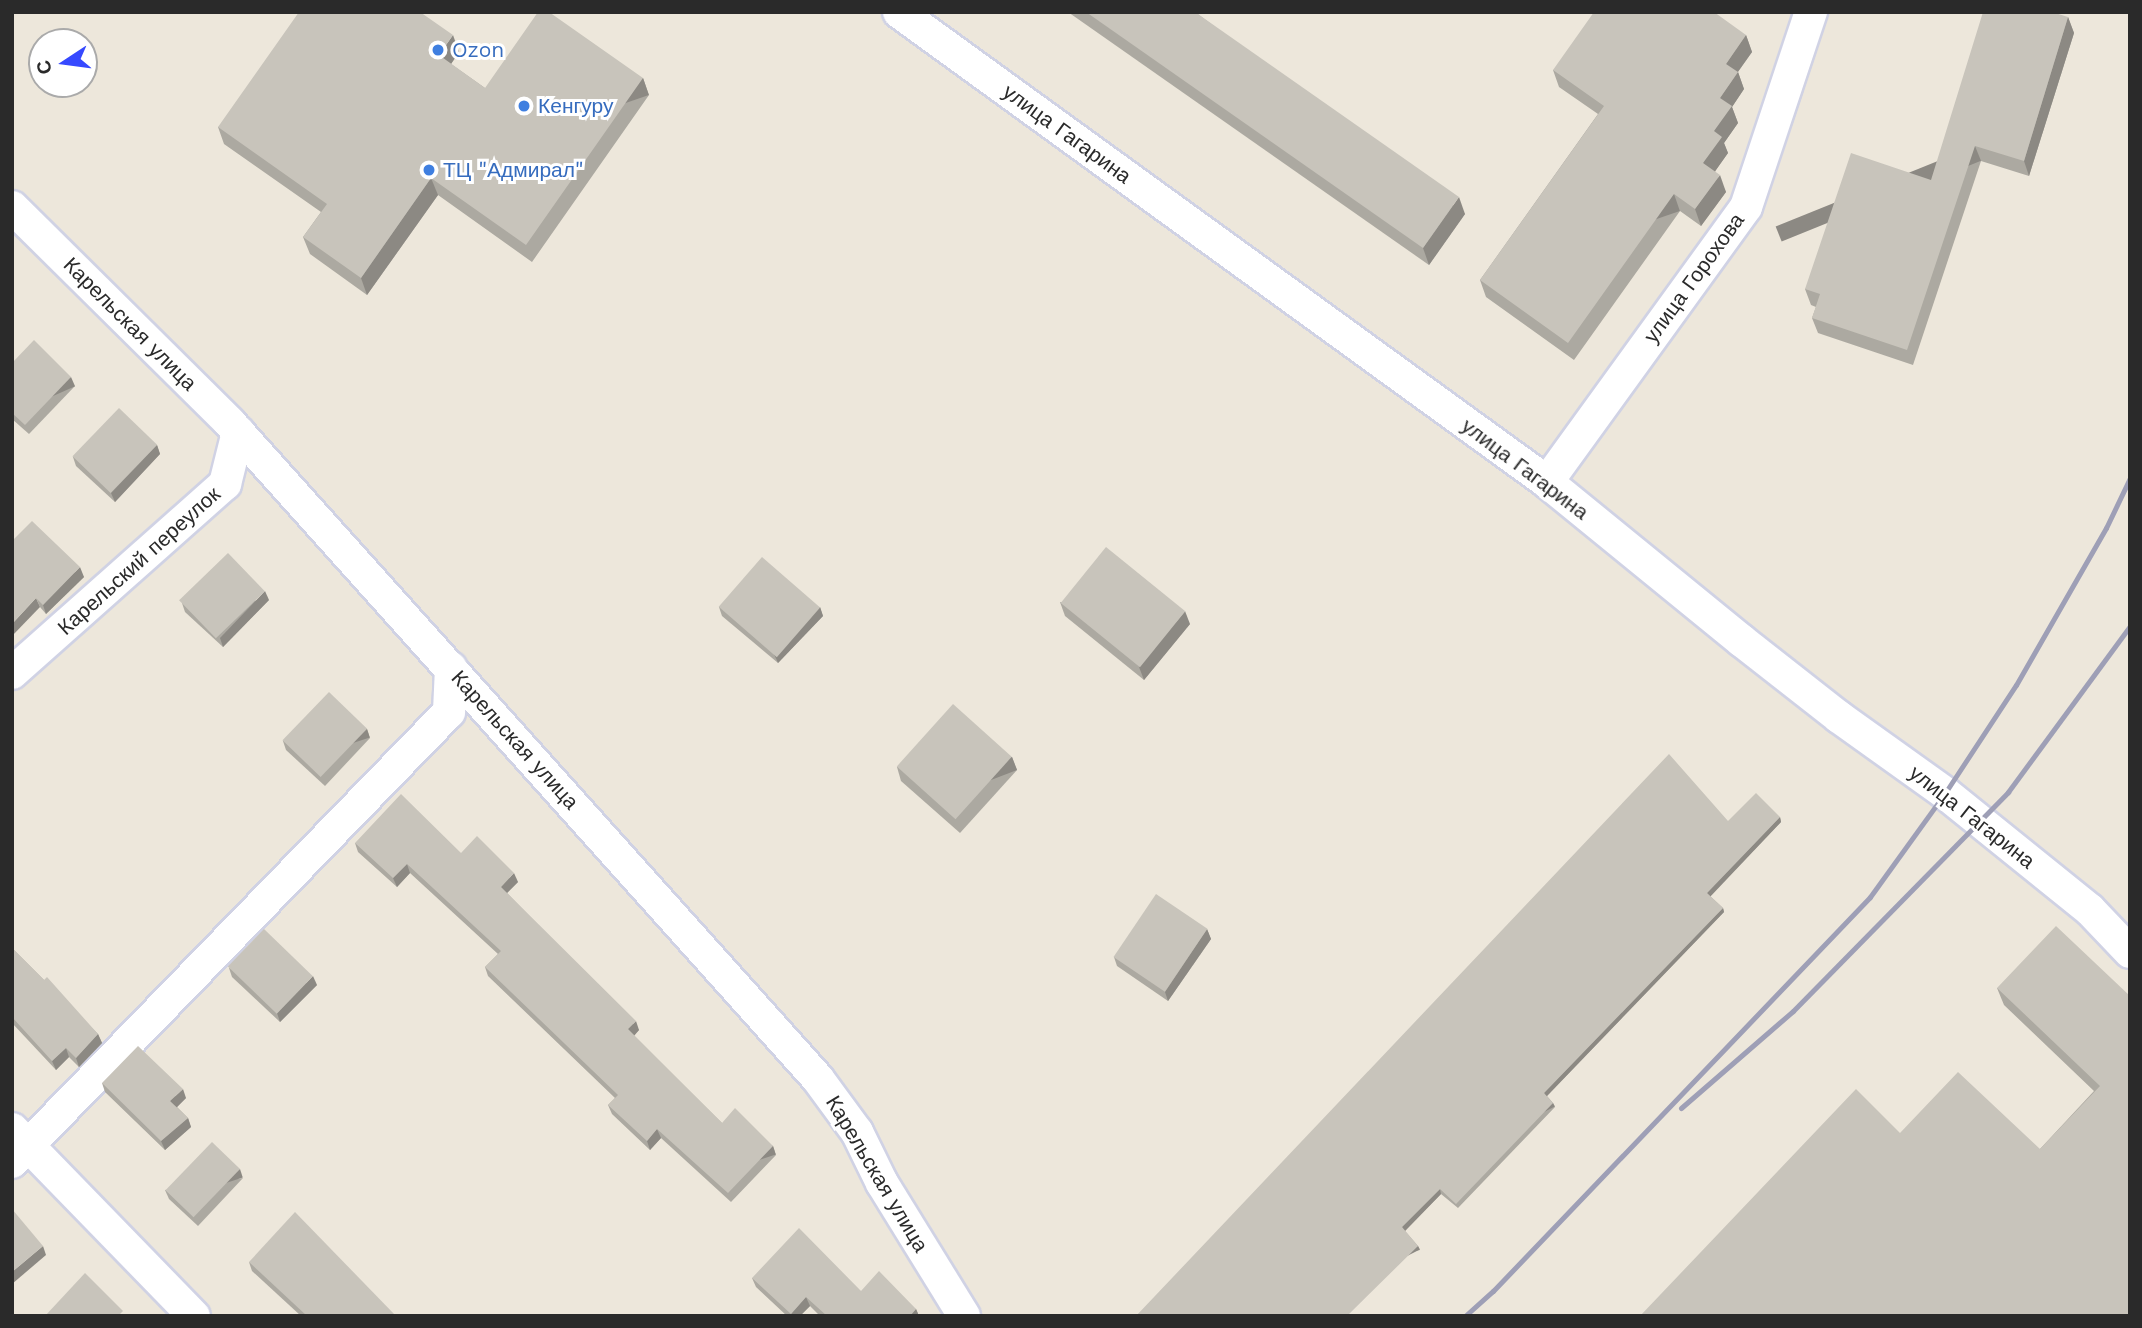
<!DOCTYPE html>
<meta charset="utf-8">
<style>
body{margin:0}
#map{position:relative;width:2142px;height:1328px;overflow:hidden;background:#ede7db;font-family:"Work Sans",sans-serif}
div>[style]{position:absolute}
[style*='--x']{left:calc(var(--x)*1px);top:calc(var(--y)*1px);width:calc(var(--w)*1px);rotate:calc(var(--a)*1deg)}
.roads{filter:drop-shadow(2px 0 #d0d2e4) drop-shadow(-2px 0 #d0d2e4) drop-shadow(0 2px #d0d2e4) drop-shadow(0 -2px #d0d2e4)}
.street>*{height:32px;margin:-16px;padding:0 16px;transform-origin:16px;border-radius:16px;background:#fff}
.rail>*{height:5px;margin:-2.5px;padding:0 2.5px;transform-origin:2.5px;border-radius:2.5px;background:#9e9fb6}
.wall>*{inset:0;background:#aca9a1}
.shaded-wall>*{inset:0;background:#8c8983;transform-origin:0 0}
.building>*{inset:0;background:#c8c4bb;transform-origin:0 0}
.dots>*{width:19px;height:19px;translate:-50% -50%;box-sizing:border-box;border:4px solid #fff;border-radius:50%}
span{translate:-50% -50%;white-space:nowrap;text-align:center;line-height:1.15;-webkit-text-stroke:6px #fff;paint-order:stroke}
.shop-label{font-size:21px;color:#366cbe}
.left{translate:0 -50%;text-align:left}
.street-label{font-size:21px;color:#2a2a2a}
.frame{position:absolute;inset:0;border:14px solid #2a2a2a;pointer-events:none}
.north{position:absolute;left:28px;top:28px;width:70px;height:70px;box-sizing:border-box;background:#fff;border:2px solid #aaa;border-radius:50%;rotate:257deg;font-size:19px;font-weight:700;line-height:28px;text-align:center;color:#2a2a2a}
.north::after{content:'';display:block;margin:auto;width:24px;height:32px;background:#3649ff;clip-path:polygon(50% 0,100% 100%,50% 72%,0 100%)}
</style>
<div id="map">
<div class="roads">
<div class="street">
<div style="--x:899;--y:12;--w:801;--a:35.95"></div>
<div style="--x:1547;--y:482;--w:252;--a:39.2"></div>
<div style="--x:1742;--y:641;--w:123;--a:38.1"></div>
<div style="--x:1839;--y:717;--w:130;--a:35.6"></div>
<div style="--x:1945;--y:793;--w:186;--a:38.9"></div>
<div style="--x:2090;--y:910;--w:58;--a:46.4"></div>
<div style="--x:12;--y:207;--w:305;--a:44.7"></div>
<div style="--x:229;--y:422;--w:882;--a:48.12"></div>
<div style="--x:818;--y:1079;--w:66;--a:53.7"></div>
<div style="--x:857;--y:1132;--w:57;--a:63.9"></div>
<div style="--x:882;--y:1183;--w:156;--a:58.3"></div>
<div style="--x:1547;--y:482;--w:339;--a:-54.1"></div>
<div style="--x:1746;--y:207;--w:206;--a:-71.6"></div>
<div style="--x:12;--y:673;--w:285;--a:-41.6"></div>
<div style="--x:225;--y:484;--w:54;--a:-76"></div>
<div style="--x:12;--y:1129;--w:261;--a:45.8"></div>
<div style="--x:12;--y:1162;--w:627;--a:-45.84"></div>
<div style="--x:449;--y:712;--w:44;--a:-87.4"></div>
</div>
</div>
<div class="rail">
<div style="--x:1681;--y:1108;--w:148;--a:-40.9"></div>
<div style="--x:1793;--y:1011;--w:307;--a:-45.5"></div>
<div style="--x:2008;--y:792;--w:206;--a:-53.7"></div>
<div style="--x:1465;--y:1316;--w:38;--a:-42"></div>
<div style="--x:1493;--y:1291;--w:545;--a:-46.26"></div>
<div style="--x:1870;--y:897;--w:128;--a:-54.2"></div>
<div style="--x:1945;--y:793;--w:129;--a:-56.7"></div>
<div style="--x:2016;--y:685;--w:181;--a:-60.2"></div>
<div style="--x:2106;--y:528;--w:55;--a:-64.4"></div>
</div>
<div class="wall">
<div style="clip-path:polygon(1068px 12px,1195px 12px,1465px 214px,1429px 265px)"></div>
<div style="clip-path:polygon(2068px 17px,2074px 33px,2029px 176px,1981px 161px,1913px 365px,1818px 333px,1812px 318px,1816px 307px,1811px 305px,1805px 289px,1931px 180px)"></div>
<div style="clip-path:polygon(1746px 35px,1752px 52px,1738px 72px,1744px 89px,1732px 107px,1738px 123px,1724px 143px,1728px 153px,1715px 171px,1726px 192px,1701px 226px,1680px 211px,1574px 360px,1486px 297px,1480px 280px,1598px 114px,1559px 87px,1553px 70px)"></div>
<div style="clip-path:polygon(459px 52px,451px 64px,485px 88px,643px 78px,649px 95px,532px 262px,438px 195px,367px 295px,310px 254px,303px 237px,321px 212px,224px 144px,218px 127px)"></div>
<div style="clip-path:polygon(12px 363px,75px 386px,29px 434px,12px 419px)"></div>
<div style="clip-path:polygon(157px 445px,160px 454px,115px 502px,76px 466px,73px 457px)"></div>
<div style="clip-path:polygon(12px 541px,84px 577px,46px 614px,40px 607px)"></div>
<div style="clip-path:polygon(269px 600px,223px 647px,185px 612px,182px 603px)"></div>
<div style="clip-path:polygon(1060px 602px,1190px 624px,1144px 680px,1065px 616px)"></div>
<div style="clip-path:polygon(719px 607px,820px 607px,823px 616px,778px 663px,722px 616px)"></div>
<div style="clip-path:polygon(367px 729px,370px 738px,325px 786px,286px 750px,283px 741px)"></div>
<div style="clip-path:polygon(1012px 757px,1017px 770px,960px 833px,901px 781px,897px 767px)"></div>
<div style="clip-path:polygon(1780px 817px,1781px 822px,1710px 896px,1723px 908px,1724px 912px,1547px 1096px,1553px 1103px,1555px 1107px,1458px 1208px,1441px 1194px,1405px 1231px,1418px 1246px,1420px 1250px,1136px 1316px,1728px 821px)"></div>
<div style="clip-path:polygon(355px 843px,461px 853px,518px 882px,507px 893px,639px 1030px,634px 1036px,722px 1123px,773px 1146px,776px 1155px,731px 1202px,661px 1138px,650px 1150px,612px 1114px,608px 1105px,615px 1098px,488px 976px,485px 967px,498px 954px,410px 873px,397px 887px,358px 852px)"></div>
<div style="clip-path:polygon(1207px 929px,1211px 939px,1168px 1001px,1117px 966px,1114px 957px)"></div>
<div style="clip-path:polygon(12px 948px,98px 1034px,102px 1043px,79px 1067px,69px 1057px,56px 1070px,12px 1023px)"></div>
<div style="clip-path:polygon(229px 968px,317px 985px,280px 1022px,232px 977px)"></div>
<div style="clip-path:polygon(1997px 988px,2130px 996px,2130px 1316px,1900px 1133px,2040px 1149px,2094px 1091px,2004px 1005px)"></div>
<div style="clip-path:polygon(102px 1083px,186px 1098px,177px 1107px,188px 1118px,191px 1127px,165px 1150px,105px 1092px)"></div>
<div style="clip-path:polygon(243px 1178px,198px 1226px,169px 1199px,165px 1190px)"></div>
<div style="clip-path:polygon(249px 1262px,396px 1316px,301px 1316px,252px 1271px)"></div>
<div style="clip-path:polygon(752px 1278px,861px 1291px,916px 1309px,919px 1316px,820px 1316px,810px 1306px,800px 1316px,787px 1316px,756px 1287px)"></div>
</div>
<div class="shaded-wall">
<div style="clip-path:polygon(2068px 17px,2074px 33px,2029px 176px,2024px 161px)"></div>
<div style="clip-path:polygon(453px 35px,459px 52px,445px 73px,439px 55px)"></div>
<div style="clip-path:polygon(1746px 35px,1752px 52px,1732px 80px,1726px 64px)"></div>
<div style="clip-path:polygon(1738px 72px,1744px 89px,1732px 107px,1738px 123px,1724px 143px,1728px 153px,1709px 180px,1703px 163px,1714px 131px,1720px 98px)"></div>
<div style="left:643px;top:78px;width:18px;height:204px;rotate:71deg"></div>
<div style="left:1975px;top:146px;width:16px;height:215px;rotate:68deg"></div>
<div style="clip-path:polygon(1720px 175px,1726px 192px,1701px 226px,1695px 209px)"></div>
<div style="clip-path:polygon(431px 178px,438px 195px,367px 295px,361px 278px)"></div>
<div style="left:1674px;top:194px;width:18px;height:183px;rotate:71deg"></div>
<div style="clip-path:polygon(1459px 197px,1465px 214px,1429px 265px,1423px 248px)"></div>
<div style="left:71px;top:377px;width:10px;height:66px;rotate:66deg"></div>
<div style="clip-path:polygon(157px 445px,160px 454px,115px 502px,111px 493px)"></div>
<div style="clip-path:polygon(80px 567px,84px 577px,46px 614px,43px 605px)"></div>
<div style="clip-path:polygon(265px 591px,269px 600px,223px 647px,220px 638px)"></div>
<div style="clip-path:polygon(36px 598px,40px 607px,12px 636px,12px 624px)"></div>
<div style="clip-path:polygon(820px 607px,823px 616px,778px 663px,774px 654px)"></div>
<div style="clip-path:polygon(1185px 611px,1190px 624px,1144px 680px,1139px 667px)"></div>
<div style="left:367px;top:729px;width:9px;height:66px;rotate:72deg"></div>
<div style="left:1012px;top:757px;width:14px;height:85px;rotate:69deg"></div>
<div style="clip-path:polygon(1780px 817px,1781px 822px,1709px 898px,1707px 893px)"></div>
<div style="clip-path:polygon(407px 864px,410px 873px,397px 887px,393px 878px)"></div>
<div style="clip-path:polygon(514px 873px,518px 882px,504px 896px,501px 887px)"></div>
<div style="clip-path:polygon(1723px 908px,1724px 912px,1546px 1097px,1544px 1093px)"></div>
<div style="clip-path:polygon(1207px 929px,1211px 939px,1168px 1001px,1165px 992px)"></div>
<div style="clip-path:polygon(313px 976px,317px 985px,280px 1022px,277px 1013px)"></div>
<div style="clip-path:polygon(636px 1021px,639px 1030px,631px 1039px,628px 1029px)"></div>
<div style="clip-path:polygon(98px 1034px,102px 1043px,79px 1067px,76px 1058px)"></div>
<div style="clip-path:polygon(66px 1048px,69px 1057px,56px 1070px,52px 1061px)"></div>
<div style="clip-path:polygon(183px 1089px,186px 1098px,174px 1110px,170px 1101px)"></div>
<div style="left:1553px;top:1103px;width:4px;height:140px;rotate:63deg"></div>
<div style="clip-path:polygon(188px 1118px,191px 1127px,165px 1150px,161px 1141px)"></div>
<div style="clip-path:polygon(657px 1129px,661px 1138px,650px 1150px,647px 1141px)"></div>
<div style="left:773px;top:1146px;width:9px;height:65px;rotate:72deg"></div>
<div style="left:240px;top:1169px;width:9px;height:66px;rotate:72deg"></div>
<div style="clip-path:polygon(1440px 1189px,1441px 1194px,1404px 1232px,1402px 1227px)"></div>
<div style="clip-path:polygon(43px 1246px,46px 1255px,12px 1284px,12px 1272px)"></div>
<div style="left:1418px;top:1246px;width:4px;height:100px;rotate:63deg"></div>
<div style="clip-path:polygon(806px 1297px,810px 1306px,800px 1316px,791px 1316px,791px 1314px)"></div>
<div style="clip-path:polygon(916px 1309px,919px 1316px,910px 1316px)"></div>
</div>
<div class="building">
<div style="clip-path:polygon(299px 12px,420px 12px,453px 35px,439px 55px,485px 88px,538px 12px,549px 12px,643px 78px,526px 245px,431px 178px,361px 278px,303px 237px,327px 204px,218px 127px)"></div>
<div style="clip-path:polygon(1086px 12px,1195px 12px,1459px 197px,1423px 248px)"></div>
<div style="clip-path:polygon(1594px 12px,1714px 12px,1746px 35px,1726px 64px,1738px 72px,1720px 98px,1732px 106px,1714px 131px,1722px 137px,1703px 163px,1720px 175px,1695px 209px,1674px 194px,1568px 343px,1480px 280px,1604px 106px,1553px 70px)"></div>
<div style="clip-path:polygon(1983px 12px,2052px 12px,2068px 17px,2024px 161px,1975px 146px,1907px 350px,1812px 318px,1820px 294px,1805px 289px,1851px 153px,1931px 180px)"></div>
<div style="clip-path:polygon(34px 340px,71px 377px,25px 425px,12px 413px,12px 363px)"></div>
<div style="left:119px;top:408px;width:53px;height:67px;rotate:44deg"></div>
<div style="clip-path:polygon(32px 521px,80px 567px,43px 605px,36px 598px,12px 624px,12px 541px)"></div>
<div style="left:1106px;top:547px;width:102px;height:72px;rotate:39deg"></div>
<div style="left:228px;top:553px;width:53px;height:68px;rotate:46deg"></div>
<div style="left:762px;top:557px;width:77px;height:66px;rotate:41deg"></div>
<div style="left:329px;top:692px;width:53px;height:67px;rotate:44deg"></div>
<div style="left:953px;top:704px;width:79px;height:84px;rotate:42deg"></div>
<div style="clip-path:polygon(1669px 754px,1728px 821px,1756px 793px,1780px 817px,1707px 893px,1723px 908px,1544px 1093px,1553px 1103px,1456px 1204px,1440px 1189px,1402px 1227px,1418px 1246px,1347px 1316px,1136px 1316px)"></div>
<div style="clip-path:polygon(401px 794px,461px 853px,477px 836px,514px 873px,501px 887px,636px 1021px,628px 1029px,722px 1123px,735px 1108px,773px 1146px,728px 1193px,657px 1129px,647px 1141px,608px 1105px,618px 1095px,485px 967px,501px 951px,407px 864px,393px 878px,355px 843px)"></div>
<div style="left:1156px;top:894px;width:62px;height:76px;rotate:34deg"></div>
<div style="clip-path:polygon(2056px 926px,2130px 996px,2130px 1316px,1640px 1316px,1856px 1089px,1900px 1133px,1958px 1072px,2040px 1149px,2100px 1086px,1997px 988px)"></div>
<div style="left:264px;top:929px;width:68px;height:52px;rotate:44deg"></div>
<div style="clip-path:polygon(12px 948px,44px 980px,47px 977px,98px 1034px,76px 1058px,66px 1048px,52px 1061px,12px 1017px)"></div>
<div style="clip-path:polygon(138px 1046px,183px 1089px,170px 1101px,188px 1118px,161px 1141px,102px 1083px)"></div>
<div style="left:212px;top:1142px;width:39px;height:67px;rotate:44deg"></div>
<div style="clip-path:polygon(12px 1209px,43px 1246px,12px 1272px)"></div>
<div style="clip-path:polygon(295px 1212px,396px 1316px,307px 1316px,249px 1262px)"></div>
<div style="clip-path:polygon(799px 1228px,861px 1291px,879px 1271px,916px 1309px,910px 1316px,827px 1316px,806px 1297px,791px 1314px,752px 1278px)"></div>
<div style="clip-path:polygon(85px 1273px,123px 1311px,118px 1316px,45px 1316px)"></div>
</div>
<div class="dots">
<div style="left:438px;top:50px;background:#3f7fe0"></div>
<div style="left:524px;top:106px;background:#3f7fe0"></div>
<div style="left:429px;top:170px;background:#3f7fe0"></div>
</div>
<div class="shop-label">
<span class="left" style="left:452px;top:50px">Ozon</span>
<span class="left" style="left:538px;top:106px">Кенгуру</span>
<span class="left" style="left:443px;top:170px">ТЦ "Адмирал"</span>
</div>
<div class="street-label">
<span style="left:1067px;top:134px;rotate:36deg">улица Гагарина</span>
<span style="left:1694px;top:278px;rotate:-54deg">улица Горохова</span>
<span style="left:130px;top:324px;rotate:45deg">Карельская улица</span>
<span style="left:1525px;top:469px;rotate:37deg">улица Гагарина</span>
<span style="left:139px;top:561px;rotate:-42deg">Карельский переулок</span>
<span style="left:515px;top:740px;rotate:48deg">Карельская улица</span>
<span style="left:1972px;top:817px;rotate:38deg">улица Гагарина</span>
<span style="left:877px;top:1174px;rotate:59deg">Карельская улица</span>
</div>
<div class="frame"></div>
<div class="north">С</div>
</div>
